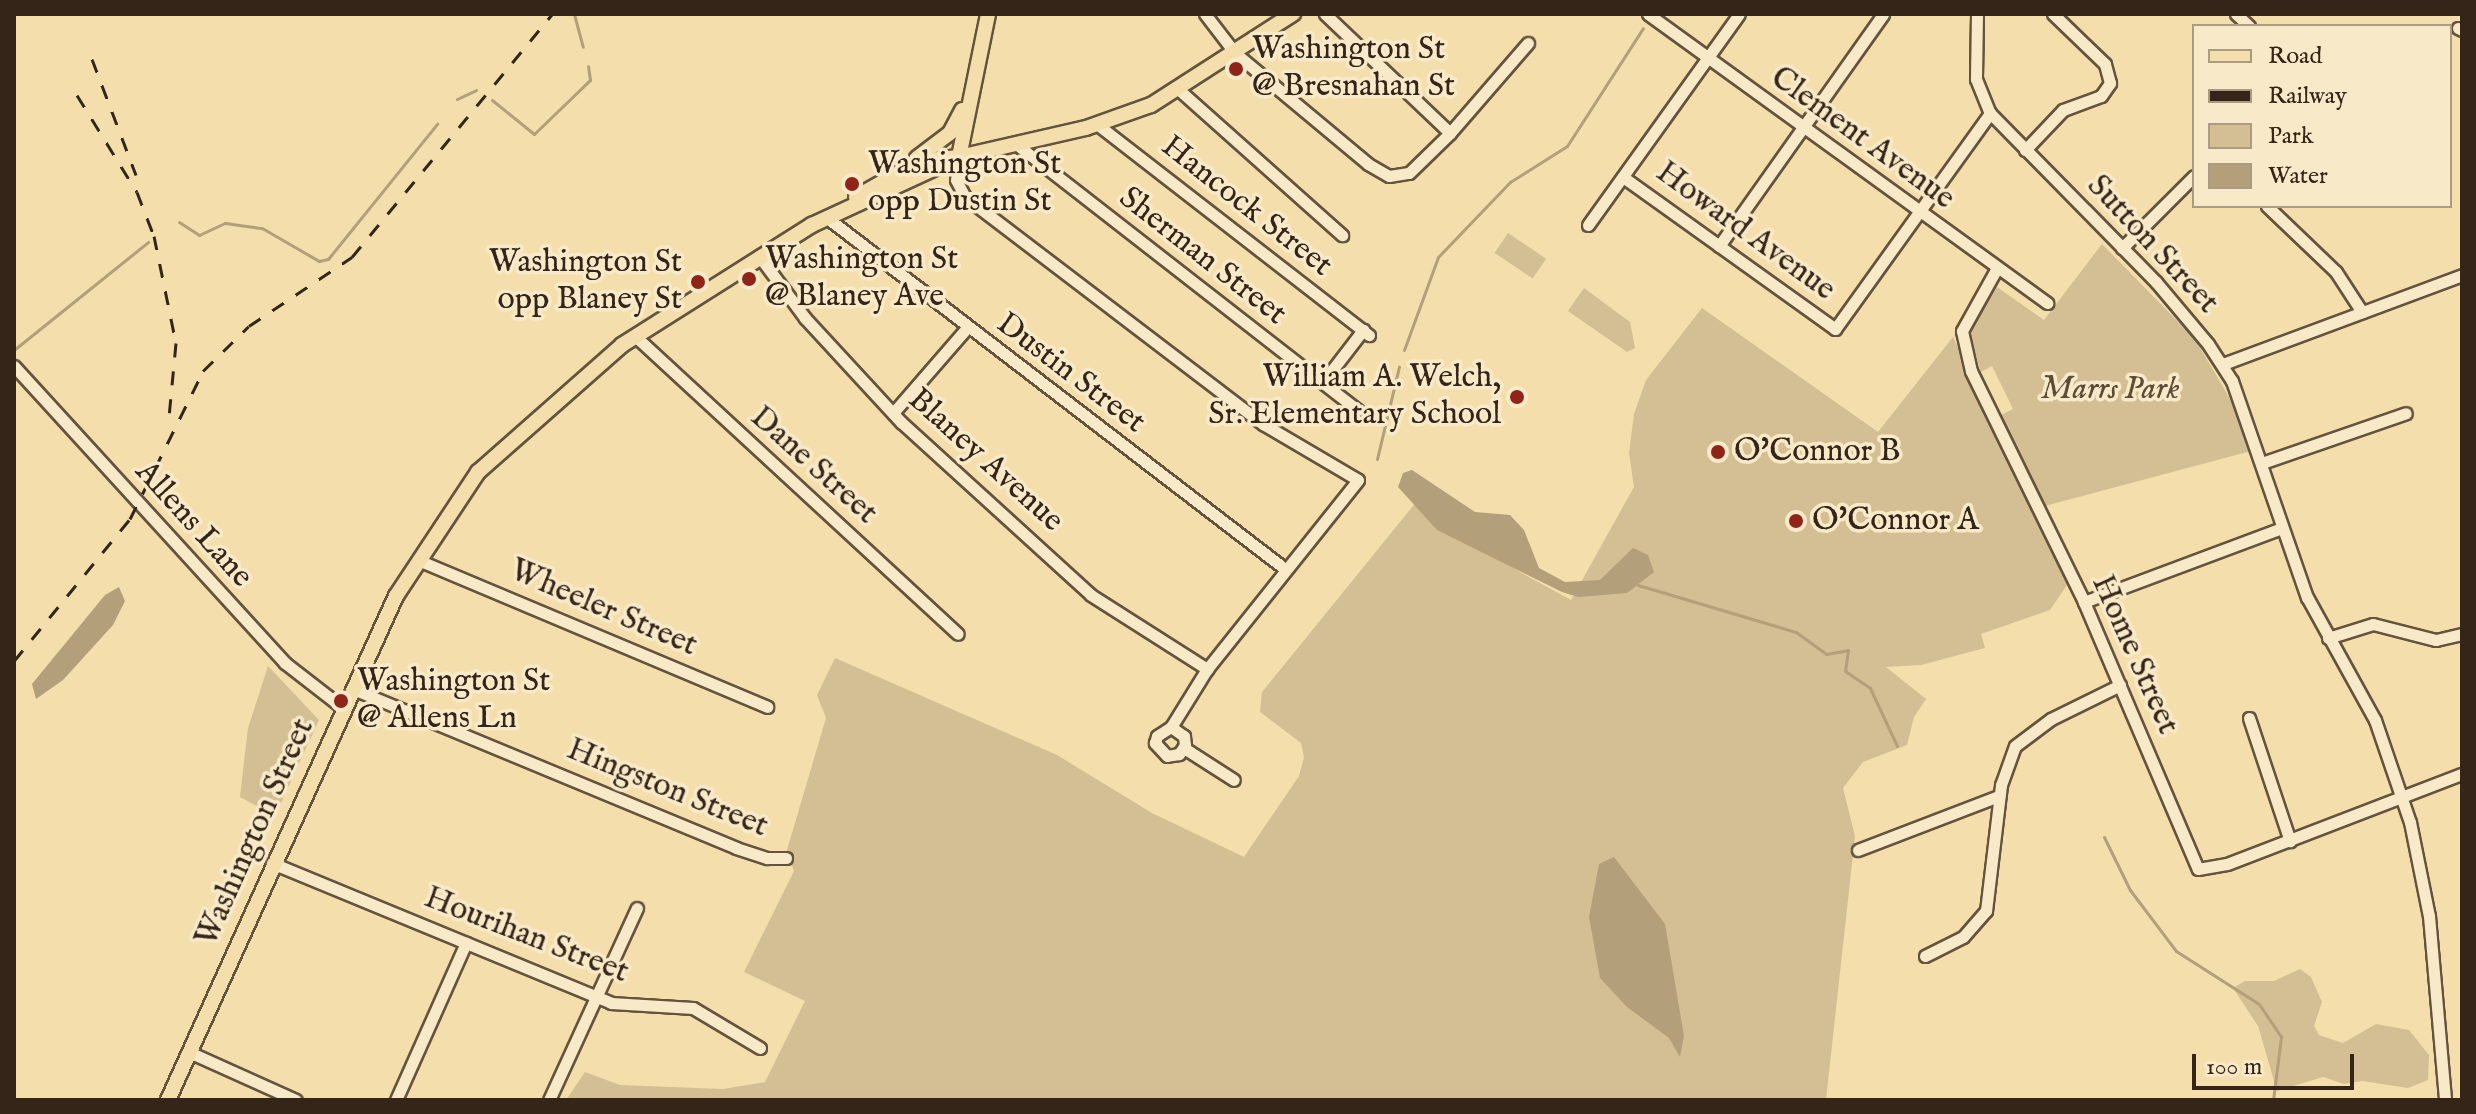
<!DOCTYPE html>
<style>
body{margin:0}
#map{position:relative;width:2476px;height:1114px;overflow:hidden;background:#f4deac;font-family:"IM FELL English",serif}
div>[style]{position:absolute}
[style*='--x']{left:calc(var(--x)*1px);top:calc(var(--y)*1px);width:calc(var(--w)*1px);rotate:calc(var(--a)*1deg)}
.green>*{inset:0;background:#d3bf93;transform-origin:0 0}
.water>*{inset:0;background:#b39f7a}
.stream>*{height:3px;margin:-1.5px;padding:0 1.5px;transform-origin:1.5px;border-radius:1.5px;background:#b39f7a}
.roads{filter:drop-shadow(2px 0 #64533d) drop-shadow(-2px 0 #64533d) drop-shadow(0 2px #64533d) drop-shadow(0 -2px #64533d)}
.minor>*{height:11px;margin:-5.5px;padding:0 5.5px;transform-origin:5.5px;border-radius:5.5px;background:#f8eac9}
.major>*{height:14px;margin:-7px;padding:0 7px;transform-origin:7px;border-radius:7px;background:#f4deac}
.rail>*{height:3px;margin-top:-1.5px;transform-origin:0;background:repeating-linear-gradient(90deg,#342518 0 14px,transparent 0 28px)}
.dots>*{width:22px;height:22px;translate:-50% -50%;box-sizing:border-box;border:4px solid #f8eac9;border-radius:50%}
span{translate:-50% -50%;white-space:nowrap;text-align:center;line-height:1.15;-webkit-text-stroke:7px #f8eac9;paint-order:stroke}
.poi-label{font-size:32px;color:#342518}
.left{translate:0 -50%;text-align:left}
.right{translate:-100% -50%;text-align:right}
.street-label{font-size:32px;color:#342518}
.park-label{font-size:32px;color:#5c4c37;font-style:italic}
.frame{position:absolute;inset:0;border:16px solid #342518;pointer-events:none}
.legend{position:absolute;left:2192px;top:24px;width:260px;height:184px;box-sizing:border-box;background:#f8eac9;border:2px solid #aa9b82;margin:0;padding:10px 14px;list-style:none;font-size:24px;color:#342518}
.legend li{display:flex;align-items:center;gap:16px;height:40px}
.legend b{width:40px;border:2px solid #aa9b82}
.scale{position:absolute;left:2192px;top:1054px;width:162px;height:36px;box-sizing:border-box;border:4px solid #342518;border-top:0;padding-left:10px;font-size:24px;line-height:28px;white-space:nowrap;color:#342518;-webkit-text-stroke:6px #f8eac9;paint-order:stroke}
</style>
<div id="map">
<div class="green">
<div style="left:1508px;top:233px;width:46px;height:24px;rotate:34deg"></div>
<div style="clip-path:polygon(2102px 244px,2195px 339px,2233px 404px,2251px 451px,2045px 506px,2001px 415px,2013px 409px,1992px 366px,1981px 372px,1969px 332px,1997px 287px,2044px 320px)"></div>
<div style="clip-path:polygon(1584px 288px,1630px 322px,1635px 348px,1627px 352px,1568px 311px)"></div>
<div style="clip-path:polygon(1702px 308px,1878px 432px,1953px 337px,2067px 585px,2050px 610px,1981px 634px,1985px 648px,1921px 665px,1886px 667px,1926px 699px,1914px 717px,1907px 745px,1863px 762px,1843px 788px,1855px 836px,1826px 1100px,566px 1100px,585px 1072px,620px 1085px,723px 1089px,765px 1082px,805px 1001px,744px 972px,794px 871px,787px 850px,826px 718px,817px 695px,835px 658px,1057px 755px,1152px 813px,1244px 857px,1299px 776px,1304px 757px,1301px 743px,1260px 712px,1262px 692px,1417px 501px,1518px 571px,1571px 600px,1634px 487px,1629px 453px,1634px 414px,1646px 380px)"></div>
<div style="clip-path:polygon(268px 666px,319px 720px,275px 816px,240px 797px,248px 728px)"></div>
<div style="clip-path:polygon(2300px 969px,2311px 977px,2322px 1002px,2314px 1026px,2319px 1035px,2343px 1043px,2376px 1024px,2409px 1030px,2429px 1055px,2428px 1080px,2408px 1088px,2362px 1081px,2344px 1084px,2323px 1077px,2277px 1091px,2258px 1026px,2233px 988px,2245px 981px,2274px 981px)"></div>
</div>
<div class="water">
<div style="clip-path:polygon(1412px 470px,1475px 512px,1510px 515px,1524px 530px,1539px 568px,1565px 582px,1600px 580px,1633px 548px,1648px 555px,1654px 572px,1627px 593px,1578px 597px,1562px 592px,1437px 530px,1398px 487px,1403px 473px)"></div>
<div style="clip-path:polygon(119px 587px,125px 601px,113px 625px,63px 680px,36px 699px,32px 684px,105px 595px)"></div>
<div style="clip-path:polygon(1614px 857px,1665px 924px,1684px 1036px,1680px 1057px,1669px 1038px,1627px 1007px,1600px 978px,1589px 917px,1599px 864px)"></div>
</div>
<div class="stream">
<div style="--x:574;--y:14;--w:34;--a:75"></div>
<div style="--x:457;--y:99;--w:21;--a:-25"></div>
<div style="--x:492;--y:100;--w:54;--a:39"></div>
<div style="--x:534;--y:134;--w:78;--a:-44"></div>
<div style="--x:590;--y:80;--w:14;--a:-98"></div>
<div style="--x:179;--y:222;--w:24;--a:33"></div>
<div style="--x:199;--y:235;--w:29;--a:-25"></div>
<div style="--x:225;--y:223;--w:37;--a:8"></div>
<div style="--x:262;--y:228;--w:66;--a:30.1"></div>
<div style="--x:319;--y:261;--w:9;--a:-13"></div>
<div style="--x:328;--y:259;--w:174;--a:-51.1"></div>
<div style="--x:15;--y:349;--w:171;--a:-38.8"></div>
<div style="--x:1404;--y:350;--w:99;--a:-69.9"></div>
<div style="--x:1438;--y:257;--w:104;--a:-46.2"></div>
<div style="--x:1510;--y:182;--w:67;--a:-32.3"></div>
<div style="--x:1567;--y:146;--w:140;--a:-57.2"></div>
<div style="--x:1377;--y:459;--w:95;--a:-76.6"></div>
<div style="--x:1638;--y:585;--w:165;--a:16.6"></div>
<div style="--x:1796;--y:632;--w:37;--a:36"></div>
<div style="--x:1826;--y:654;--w:22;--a:-10"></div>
<div style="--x:1848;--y:650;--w:21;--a:98"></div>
<div style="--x:1845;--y:671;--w:30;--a:34"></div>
<div style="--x:1870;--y:688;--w:64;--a:65"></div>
<div style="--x:2104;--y:837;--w:59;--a:63.9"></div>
<div style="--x:2130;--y:890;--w:76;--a:53"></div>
<div style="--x:2176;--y:951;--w:98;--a:32.6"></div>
<div style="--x:2259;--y:1004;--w:40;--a:56"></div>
<div style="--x:2281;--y:1037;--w:64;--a:97.2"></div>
</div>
<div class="roads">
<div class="minor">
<div style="--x:1205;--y:14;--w:49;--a:52.4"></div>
<div style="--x:1235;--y:53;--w:173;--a:39.8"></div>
<div style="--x:1368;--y:164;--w:24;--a:30"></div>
<div style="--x:1389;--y:176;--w:20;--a:-9"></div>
<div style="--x:1409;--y:173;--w:57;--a:-44.3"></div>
<div style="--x:1450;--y:133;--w:173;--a:-136.4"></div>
<div style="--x:1648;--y:14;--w:493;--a:35.9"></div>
<div style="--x:1977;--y:14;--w:65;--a:90.9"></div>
<div style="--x:1976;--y:79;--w:37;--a:68"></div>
<div style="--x:1990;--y:113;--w:237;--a:45.5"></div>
<div style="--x:2156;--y:282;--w:81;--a:50"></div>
<div style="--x:2208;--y:344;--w:44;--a:57"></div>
<div style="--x:2232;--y:381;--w:229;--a:70.9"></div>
<div style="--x:2307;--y:597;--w:141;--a:61.1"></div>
<div style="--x:2375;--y:720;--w:108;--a:71.1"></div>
<div style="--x:2410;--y:822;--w:96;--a:78.6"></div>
<div style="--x:2429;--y:916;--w:185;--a:85"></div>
<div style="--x:2236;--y:14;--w:18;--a:43"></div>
<div style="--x:2458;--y:28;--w:4;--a:27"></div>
<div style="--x:1178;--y:89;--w:220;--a:41.7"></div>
<div style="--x:1098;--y:125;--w:343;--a:37.8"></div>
<div style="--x:1450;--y:133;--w:119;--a:-49.1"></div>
<div style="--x:1016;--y:144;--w:433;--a:37.9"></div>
<div style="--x:2025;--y:150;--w:55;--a:-46.5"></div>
<div style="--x:2063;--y:110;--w:40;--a:-20.2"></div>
<div style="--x:2101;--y:96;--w:16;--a:-55"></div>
<div style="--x:2110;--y:83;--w:20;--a:-105"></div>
<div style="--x:2105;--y:64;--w:72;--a:-136.1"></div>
<div style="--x:959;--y:157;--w:23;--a:97"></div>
<div style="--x:956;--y:180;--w:19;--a:62"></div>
<div style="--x:965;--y:197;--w:375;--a:37.3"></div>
<div style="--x:1263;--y:424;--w:110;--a:30.5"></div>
<div style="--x:1358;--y:480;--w:242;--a:128.6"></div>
<div style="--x:1207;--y:669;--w:68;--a:121.8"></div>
<div style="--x:1171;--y:727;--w:16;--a:35"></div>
<div style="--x:1184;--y:736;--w:9;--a:84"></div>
<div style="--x:1185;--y:745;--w:11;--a:124"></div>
<div style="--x:1179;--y:754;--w:12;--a:171"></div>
<div style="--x:1167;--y:756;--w:18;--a:-133"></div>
<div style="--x:1155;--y:743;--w:7;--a:-74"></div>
<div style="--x:1157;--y:736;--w:17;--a:-33"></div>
<div style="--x:1623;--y:177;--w:261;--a:35.6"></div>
<div style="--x:1835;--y:329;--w:266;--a:-54.3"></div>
<div style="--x:2267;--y:206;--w:95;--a:43.7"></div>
<div style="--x:2336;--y:272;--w:48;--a:57"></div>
<div style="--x:826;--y:217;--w:578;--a:37.48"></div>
<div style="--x:1588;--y:225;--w:259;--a:-54.4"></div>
<div style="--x:1719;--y:246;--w:284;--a:-54.7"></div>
<div style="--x:2122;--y:248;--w:102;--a:-45"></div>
<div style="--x:759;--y:256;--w:77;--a:53.4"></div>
<div style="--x:805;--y:318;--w:142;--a:47.3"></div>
<div style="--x:901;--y:422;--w:257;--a:42.3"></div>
<div style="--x:1091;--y:595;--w:138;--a:32.5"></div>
<div style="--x:1997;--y:268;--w:72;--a:119.1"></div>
<div style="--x:1962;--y:331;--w:41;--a:77.3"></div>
<div style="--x:1971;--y:371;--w:257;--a:63.9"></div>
<div style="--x:2084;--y:602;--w:290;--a:66.9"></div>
<div style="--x:2198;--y:869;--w:29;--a:-10"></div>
<div style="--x:2227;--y:864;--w:252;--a:-21"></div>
<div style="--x:635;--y:336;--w:439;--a:42.7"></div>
<div style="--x:2223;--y:364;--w:255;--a:-20.4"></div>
<div style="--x:14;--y:366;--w:402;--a:47.6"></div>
<div style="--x:285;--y:663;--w:73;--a:37.8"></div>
<div style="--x:1323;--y:382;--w:66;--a:-52.4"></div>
<div style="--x:893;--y:413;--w:111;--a:-49"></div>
<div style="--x:2262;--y:463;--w:152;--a:-19.1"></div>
<div style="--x:418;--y:560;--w:379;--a:22.8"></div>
<div style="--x:2084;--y:602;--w:211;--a:-20.5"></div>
<div style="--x:2328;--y:638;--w:47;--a:-17.3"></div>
<div style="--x:2373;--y:624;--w:65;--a:14.3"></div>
<div style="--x:2436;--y:640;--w:27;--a:-13"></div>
<div style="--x:353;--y:689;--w:415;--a:22.5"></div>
<div style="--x:736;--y:848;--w:33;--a:18"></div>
<div style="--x:767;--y:858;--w:19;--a:0"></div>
<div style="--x:2249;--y:718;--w:130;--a:71.6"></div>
<div style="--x:1184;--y:748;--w:59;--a:32.6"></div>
<div style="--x:1858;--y:850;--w:151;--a:-21"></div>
<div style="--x:272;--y:863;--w:367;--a:22.4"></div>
<div style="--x:611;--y:1003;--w:82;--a:3.5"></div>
<div style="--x:693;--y:1008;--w:78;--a:30.8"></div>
<div style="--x:1925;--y:956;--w:42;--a:-26.6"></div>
<div style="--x:1963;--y:937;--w:35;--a:-49"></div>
<div style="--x:1986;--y:911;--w:127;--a:-83.2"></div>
<div style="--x:2001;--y:785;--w:41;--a:-70.3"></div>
<div style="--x:2015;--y:746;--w:45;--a:-36.9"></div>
<div style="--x:2051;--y:719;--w:77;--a:-26.2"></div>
<div style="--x:189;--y:1052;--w:117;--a:24.2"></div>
<div style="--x:396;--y:1100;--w:172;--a:-66"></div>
<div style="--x:549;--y:1100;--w:211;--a:-65.4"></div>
</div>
<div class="major">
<div style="--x:959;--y:157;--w:146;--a:-78.5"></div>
<div style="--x:917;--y:158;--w:41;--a:-37.1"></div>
<div style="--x:950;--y:133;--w:26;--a:-62"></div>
<div style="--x:856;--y:197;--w:73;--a:-29.4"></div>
<div style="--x:920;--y:161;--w:39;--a:-6"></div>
<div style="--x:168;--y:1100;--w:553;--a:-65.66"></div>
<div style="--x:396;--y:596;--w:149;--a:-56.5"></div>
<div style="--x:478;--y:472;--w:192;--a:-41.4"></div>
<div style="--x:622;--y:345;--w:225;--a:-32.3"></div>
<div style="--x:812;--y:225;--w:162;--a:-24.8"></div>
<div style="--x:959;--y:157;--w:130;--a:-12.9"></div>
<div style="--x:1086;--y:128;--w:69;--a:-19.5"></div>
<div style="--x:1151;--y:105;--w:169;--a:-32.7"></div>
</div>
</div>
<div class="rail">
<div style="--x:92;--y:59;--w:124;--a:69.2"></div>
<div style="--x:77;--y:95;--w:114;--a:58.3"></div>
<div style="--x:137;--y:192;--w:47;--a:68.9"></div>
<div style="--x:154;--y:236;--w:109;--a:78.4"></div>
<div style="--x:176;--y:343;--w:74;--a:95.4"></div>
<div style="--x:14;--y:661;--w:183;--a:-50.8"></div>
<div style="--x:130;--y:519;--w:165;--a:-63.7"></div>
<div style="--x:203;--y:371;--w:64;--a:-44.4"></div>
<div style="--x:249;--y:326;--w:124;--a:-33.8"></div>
<div style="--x:352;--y:257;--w:315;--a:-50.5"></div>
</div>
<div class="dots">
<div style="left:1236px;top:69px;background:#8f2418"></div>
<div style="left:852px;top:184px;background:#8f2418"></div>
<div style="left:749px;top:279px;background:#8f2418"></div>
<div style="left:698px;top:282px;background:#8f2418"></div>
<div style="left:1517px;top:397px;background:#8f2418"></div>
<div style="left:1718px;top:452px;background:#8f2418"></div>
<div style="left:1796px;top:521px;background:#8f2418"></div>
<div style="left:341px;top:701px;background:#8f2418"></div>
</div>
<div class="poi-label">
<span class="left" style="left:1252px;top:69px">Washington St<br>@ Bresnahan St</span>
<span class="left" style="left:868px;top:184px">Washington St<br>opp Dustin St</span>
<span class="left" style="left:765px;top:279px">Washington St<br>@ Blaney Ave</span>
<span class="right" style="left:682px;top:282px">Washington St<br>opp Blaney St</span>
<span class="right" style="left:1501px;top:397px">William A. Welch,<br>Sr. Elementary School</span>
<span class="left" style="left:1734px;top:452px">O'Connor B</span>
<span class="left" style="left:1812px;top:521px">O'Connor A</span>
<span class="left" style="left:357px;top:701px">Washington St<br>@ Allens Ln</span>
</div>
<div class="street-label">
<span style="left:1862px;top:139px;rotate:36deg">Clement Avenue</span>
<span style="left:1246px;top:207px;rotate:38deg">Hancock Street</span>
<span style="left:1745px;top:232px;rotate:36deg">Howard Avenue</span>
<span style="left:2152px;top:245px;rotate:47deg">Sutton Street</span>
<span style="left:1202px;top:257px;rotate:38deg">Sherman Street</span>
<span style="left:1070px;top:374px;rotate:37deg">Dustin Street</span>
<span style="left:985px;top:461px;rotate:42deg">Blaney Avenue</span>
<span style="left:813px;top:466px;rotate:42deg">Dane Street</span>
<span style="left:193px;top:525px;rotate:48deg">Allens Lane</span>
<span style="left:603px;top:609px;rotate:23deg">Wheeler Street</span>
<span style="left:2134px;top:655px;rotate:66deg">Home Street</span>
<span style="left:667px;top:789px;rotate:22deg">Hingston Street</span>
<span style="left:256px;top:833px;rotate:-66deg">Washington Street</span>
<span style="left:526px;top:936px;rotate:21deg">Hourihan Street</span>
</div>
<div class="park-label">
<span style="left:2110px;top:390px">Marrs Park</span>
</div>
<div class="frame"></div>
<ul class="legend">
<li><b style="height:10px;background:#f4deac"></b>Road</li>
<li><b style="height:10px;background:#342518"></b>Railway</li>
<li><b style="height:22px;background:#d3bf93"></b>Park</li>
<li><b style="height:22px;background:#b39f7a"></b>Water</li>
</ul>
<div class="scale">100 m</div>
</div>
